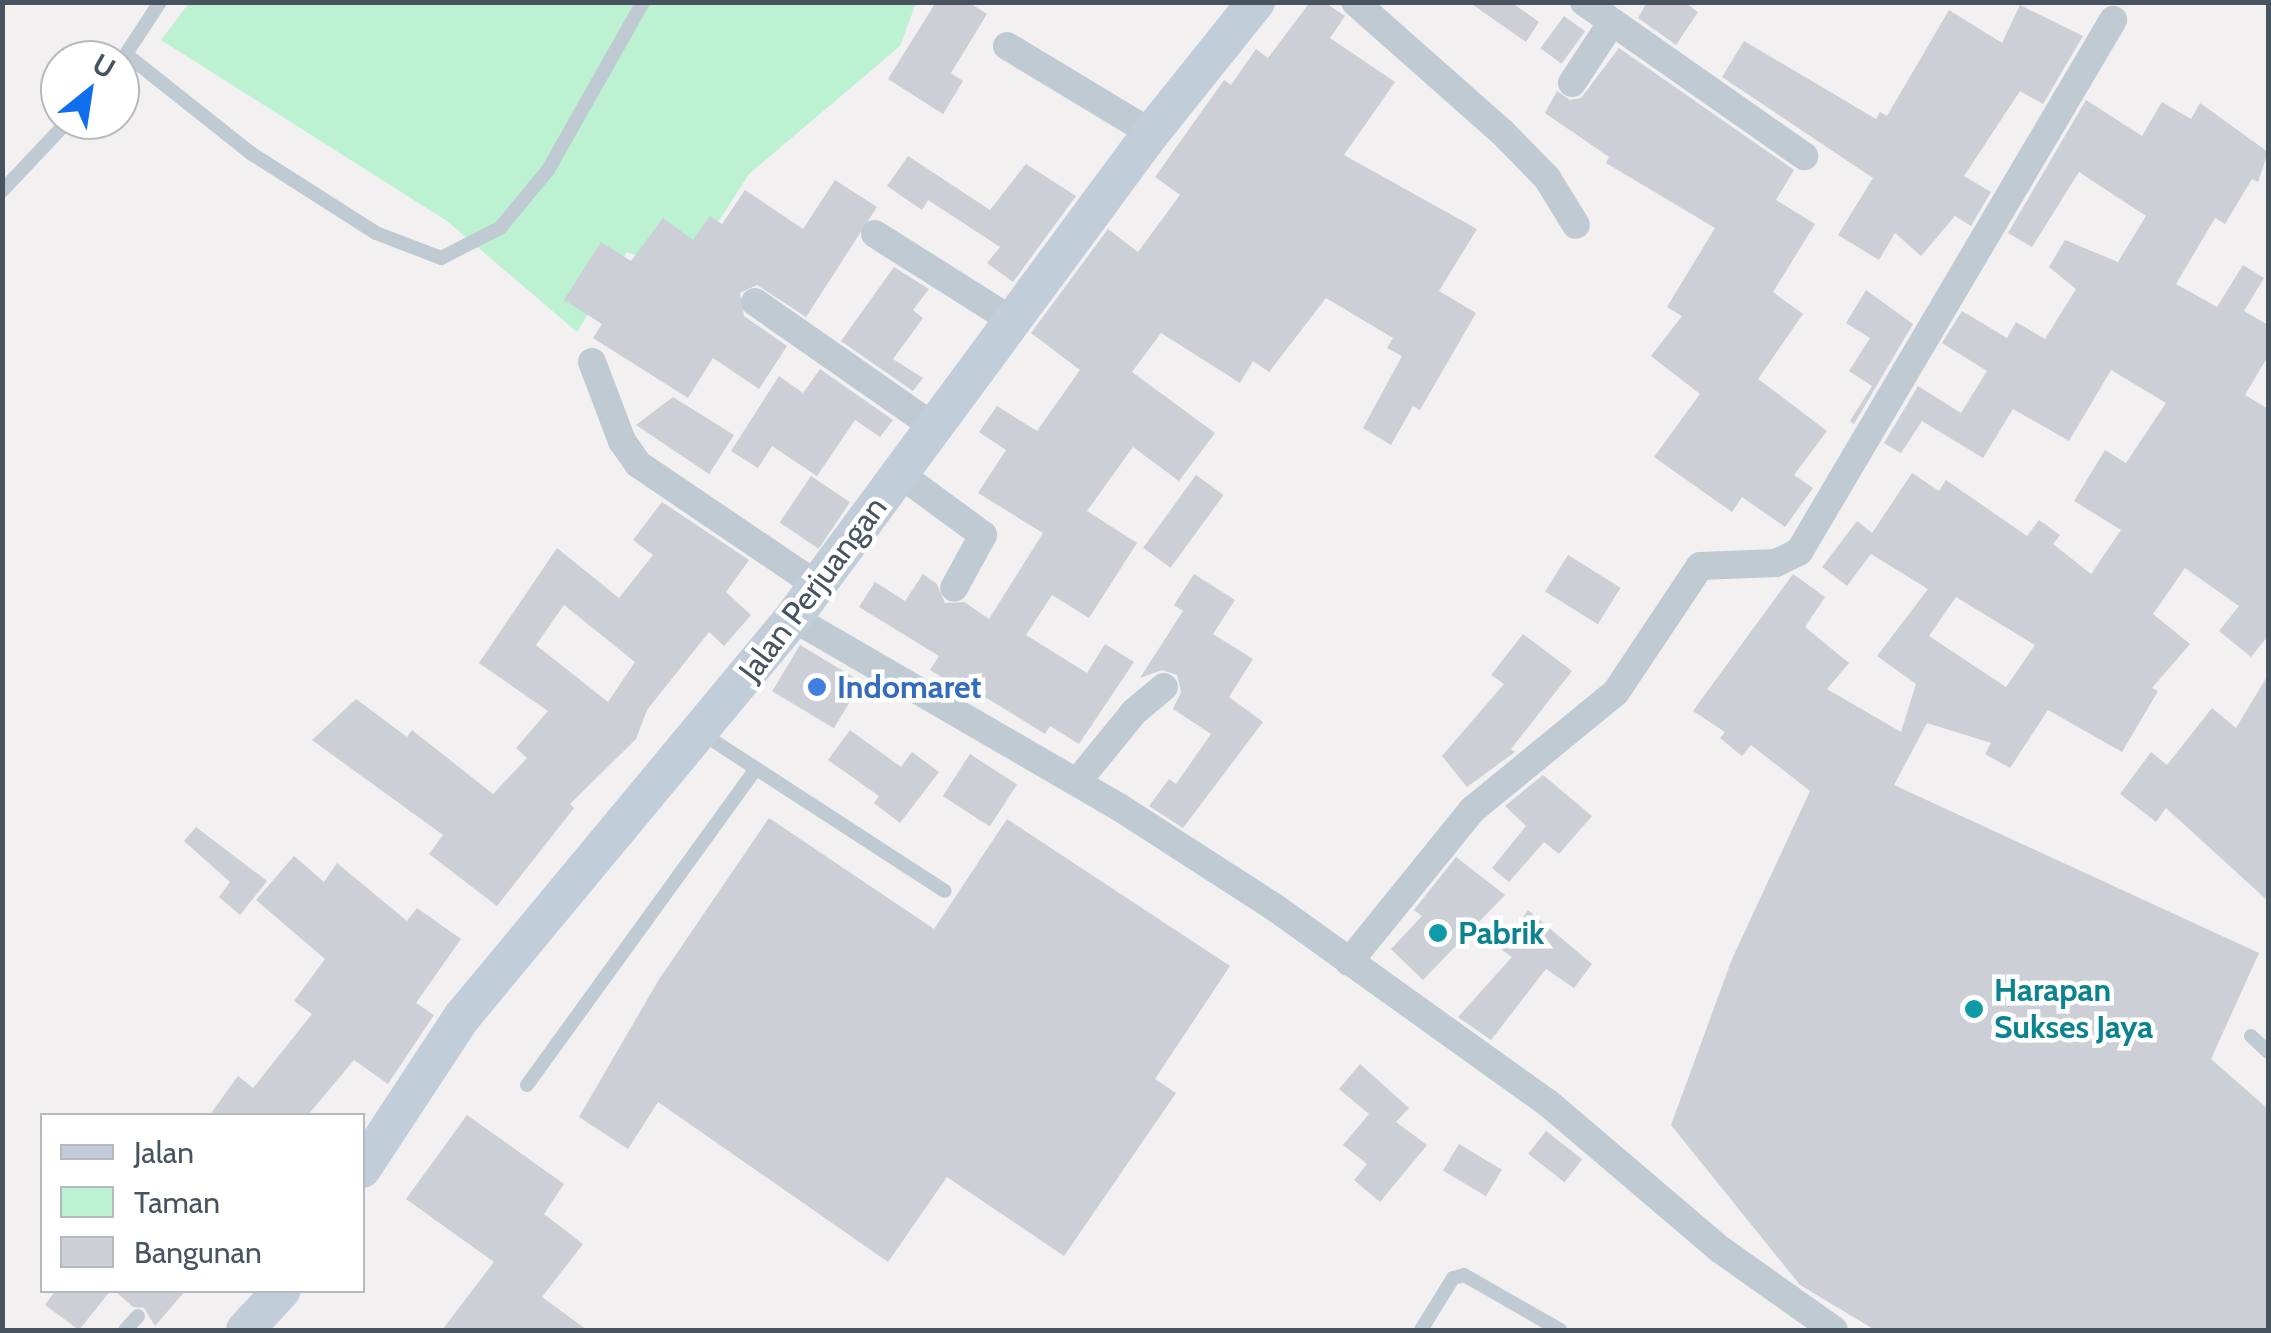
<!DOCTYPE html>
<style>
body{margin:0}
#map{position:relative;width:2271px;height:1333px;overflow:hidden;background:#f2f0f0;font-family:Cabin,sans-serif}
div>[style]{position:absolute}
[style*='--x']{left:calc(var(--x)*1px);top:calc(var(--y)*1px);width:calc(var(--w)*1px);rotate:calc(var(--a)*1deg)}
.green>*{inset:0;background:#bcf2d1}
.building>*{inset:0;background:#cccfd5;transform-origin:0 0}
.lane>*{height:14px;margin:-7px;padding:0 7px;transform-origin:7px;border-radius:7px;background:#c0cad2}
.street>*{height:28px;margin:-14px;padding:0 14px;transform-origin:14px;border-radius:14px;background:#c0cad2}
.secondary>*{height:38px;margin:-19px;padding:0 19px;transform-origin:19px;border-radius:19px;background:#c2cdda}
.dots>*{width:28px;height:28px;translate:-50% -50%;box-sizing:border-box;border:5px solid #fff;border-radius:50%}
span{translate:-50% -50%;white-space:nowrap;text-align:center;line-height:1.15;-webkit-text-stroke:9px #fff;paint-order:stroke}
.street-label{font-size:32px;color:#47535f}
.shop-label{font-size:32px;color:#366cbe;font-weight:700}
.left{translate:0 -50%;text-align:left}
.culture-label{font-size:32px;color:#0d838f;font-weight:700}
.frame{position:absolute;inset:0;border:5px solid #47535f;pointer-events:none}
.legend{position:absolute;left:40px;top:1113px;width:325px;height:180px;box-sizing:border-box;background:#fff;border:2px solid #b5babf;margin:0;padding:12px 18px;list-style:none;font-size:30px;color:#47535f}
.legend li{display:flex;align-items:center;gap:20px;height:50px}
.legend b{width:50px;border:2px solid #b5babf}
.north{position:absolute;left:40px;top:40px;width:100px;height:100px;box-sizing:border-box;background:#fff;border:2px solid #b5babf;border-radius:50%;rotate:30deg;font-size:28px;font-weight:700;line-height:40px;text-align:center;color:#47535f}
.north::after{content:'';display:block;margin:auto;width:35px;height:45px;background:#0f6eed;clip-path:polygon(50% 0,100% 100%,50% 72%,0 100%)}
</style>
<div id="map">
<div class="green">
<div style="clip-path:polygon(189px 3px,916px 3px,900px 46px,749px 174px,684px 275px,627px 252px,577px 332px,447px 221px,161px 40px)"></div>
</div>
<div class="building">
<div style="clip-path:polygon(936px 2px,968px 2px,987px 14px,951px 73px,963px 81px,943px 114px,888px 79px)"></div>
<div style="clip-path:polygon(1310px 2px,1324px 2px,1345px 16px,1330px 38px,1395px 82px,1344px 155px,1477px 229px,1439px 291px,1476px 313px,1420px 410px,1413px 406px,1391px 445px,1363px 428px,1402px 356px,1387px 348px,1393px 338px,1326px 298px,1269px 372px,1253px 361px,1240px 383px,1161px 333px,1132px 372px,1215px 433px,1179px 481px,1133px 447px,1087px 511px,1137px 543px,1089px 618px,1052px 595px,1026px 635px,1087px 673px,1105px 644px,1134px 662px,1079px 744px,1050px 726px,1045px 734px,956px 679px,953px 684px,930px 670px,939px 656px,859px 607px,875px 582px,905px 601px,923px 574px,937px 584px,945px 603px,964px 602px,989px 619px,1043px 533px,978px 493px,1006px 450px,979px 432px,997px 406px,1037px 431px,1080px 370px,1031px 333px,1108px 229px,1138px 252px,1180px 195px,1155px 177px,1224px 80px,1231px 85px,1256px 49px,1268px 58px)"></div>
<div style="clip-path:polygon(1469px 2px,1511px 2px,1539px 22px,1526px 42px)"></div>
<div style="clip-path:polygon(1647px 2px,1684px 2px,1698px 12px,1676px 45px,1638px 18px)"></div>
<div style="clip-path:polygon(2020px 5px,2083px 36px,2043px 104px,2020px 91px,1964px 176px,1991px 192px,1971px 226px,1955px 216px,1921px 256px,1895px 233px,1879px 260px,1838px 235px,1873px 178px,1722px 77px,1744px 41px,1876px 119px,1880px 112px,1887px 116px,1949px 10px,2002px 43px)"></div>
<div style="left:1564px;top:16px;width:26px;height:40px;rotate:36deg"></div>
<div style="clip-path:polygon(1619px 48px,1794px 170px,1776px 200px,1815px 224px,1773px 292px,1803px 314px,1758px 379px,1827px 431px,1794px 475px,1813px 488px,1785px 527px,1742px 497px,1732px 512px,1654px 457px,1700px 394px,1651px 356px,1682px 316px,1667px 307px,1715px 228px,1606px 163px,1609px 157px,1545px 113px,1557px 91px,1570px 100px,1581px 98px)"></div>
<div style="clip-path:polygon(evenodd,2086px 100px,2142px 136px,2162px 102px,2191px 119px,2200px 103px,2268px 152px,2258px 182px,2252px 179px,2225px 224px,2215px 218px,2176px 284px,2217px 307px,2243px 265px,2264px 278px,2244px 311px,2268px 325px,2268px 356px,2245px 395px,2268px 409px,2268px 636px,2251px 657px,2219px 631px,2239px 606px,2185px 568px,2153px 614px,2190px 644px,2152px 688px,2158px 691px,2122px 752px,2048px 710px,2010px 768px,1985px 754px,1991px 743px,1927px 723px,1894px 785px,2259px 953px,2211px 1059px,2268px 1109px,2268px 1330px,1875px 1330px,1800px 1285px,1671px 1125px,1732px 959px,1810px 791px,1751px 745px,1742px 756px,1720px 738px,1725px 732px,1693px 711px,1793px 574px,1825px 597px,1805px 627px,1849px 663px,1827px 689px,1901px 732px,1916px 684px,1877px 656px,1928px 589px,1871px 554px,1847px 586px,1822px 567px,1857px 521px,1872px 533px,1912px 473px,1939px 491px,1946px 480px,2027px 536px,2039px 520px,2060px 535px,2053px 544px,2091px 574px,2121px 530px,2074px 501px,2105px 450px,2126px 463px,2166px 403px,2111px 370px,2069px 441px,2013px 409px,1983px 458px,1922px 421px,1901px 453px,1884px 443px,1918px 386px,1961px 413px,1987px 371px,1942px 343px,1962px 311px,2007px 338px,2016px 322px,2045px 339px,2076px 289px,2049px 267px,2065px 240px,2118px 262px,2146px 216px,2079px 172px,2032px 247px,2008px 233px,2086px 100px,1956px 597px,2035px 645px,2006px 687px,1929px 636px,1956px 597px)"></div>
<div style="clip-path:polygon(908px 156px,990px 210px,1026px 164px,1076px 196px,1013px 282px,987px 263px,1000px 247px,928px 200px,922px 210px,887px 186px)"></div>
<div style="clip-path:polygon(835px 180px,877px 207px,806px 317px,757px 285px,740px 293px,744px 316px,787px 346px,759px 389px,713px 358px,688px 398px,593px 338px,602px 324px,564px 300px,601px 242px,631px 261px,663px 218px,693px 240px,710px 216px,722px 224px,745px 190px,803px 229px)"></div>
<div style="clip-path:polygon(894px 267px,929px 289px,913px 310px,923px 318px,893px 359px,923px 378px,913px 391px,841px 341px)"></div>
<div style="clip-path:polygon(1866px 290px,1913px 324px,1854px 424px,1850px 421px,1872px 386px,1849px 371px,1870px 338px,1846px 323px)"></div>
<div style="clip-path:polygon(820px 369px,893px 420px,880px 437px,855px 420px,817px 476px,772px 446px,758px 468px,731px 451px,779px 376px,803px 393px)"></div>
<div style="clip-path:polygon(673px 397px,734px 435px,709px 474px,636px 425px)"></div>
<div style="left:1196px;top:475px;width:34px;height:90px;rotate:36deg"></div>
<div style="left:811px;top:476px;width:47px;height:56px;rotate:34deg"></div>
<div style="clip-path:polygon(evenodd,662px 502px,749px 560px,726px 592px,751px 615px,724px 646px,709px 632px,647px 710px,636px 739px,570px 804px,574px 808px,497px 906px,429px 854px,443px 835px,312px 740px,356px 699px,407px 737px,412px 730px,493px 794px,527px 758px,516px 748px,548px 711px,479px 663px,557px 548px,619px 598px,653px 555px,633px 540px,662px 502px,564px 605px,635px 662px,608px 702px,536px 645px,564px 605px)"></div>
<div style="left:1568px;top:555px;width:62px;height:43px;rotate:32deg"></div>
<div style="clip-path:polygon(1194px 574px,1235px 600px,1213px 634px,1253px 659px,1229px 697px,1263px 722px,1183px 828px,1149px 806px,1169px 779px,1176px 784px,1211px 734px,1173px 709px,1181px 692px,1177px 675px,1162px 670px,1140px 678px,1183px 611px,1174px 605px)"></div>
<div style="clip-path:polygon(1523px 634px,1572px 671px,1511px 749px,1515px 752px,1467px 787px,1442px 756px,1504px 684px,1491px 675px)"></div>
<div style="left:800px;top:645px;width:72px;height:54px;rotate:31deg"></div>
<div style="clip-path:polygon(2268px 675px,2268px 901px,2166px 808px,2156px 822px,2120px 794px,2151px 752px,2167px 765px,2212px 708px,2236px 728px)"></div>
<div style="clip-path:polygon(850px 730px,901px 767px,912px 752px,939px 772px,900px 823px,874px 803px,879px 796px,828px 760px)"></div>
<div style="left:970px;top:754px;width:56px;height:50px;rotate:33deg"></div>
<div style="clip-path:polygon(1543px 775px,1592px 816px,1559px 854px,1544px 842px,1509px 882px,1492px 868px,1526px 826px,1505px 806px)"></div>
<div style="clip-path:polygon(769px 818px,934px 929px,1007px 819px,1230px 966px,1155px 1079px,1176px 1093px,1064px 1256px,947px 1177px,888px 1262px,658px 1102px,628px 1149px,579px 1117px,658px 981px)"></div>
<div style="clip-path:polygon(196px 827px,267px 881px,240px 915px,219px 897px,230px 882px,184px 841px)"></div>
<div style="clip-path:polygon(294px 856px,324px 882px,337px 863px,407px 921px,417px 908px,461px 939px,416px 1003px,434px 1015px,388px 1084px,354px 1060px,307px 1116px,209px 1116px,238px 1076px,253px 1088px,312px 1014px,294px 1001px,325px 959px,256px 900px)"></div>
<div style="clip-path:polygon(1456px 857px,1505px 895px,1423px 980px,1391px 949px,1422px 916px,1414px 910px)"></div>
<div style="clip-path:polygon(1528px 910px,1592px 964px,1574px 988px,1546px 969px,1491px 1040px,1458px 1017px,1512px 957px,1502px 950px)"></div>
<div style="clip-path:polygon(1360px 1064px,1409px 1108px,1396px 1122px,1427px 1145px,1380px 1202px,1354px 1180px,1367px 1164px,1343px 1145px,1369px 1114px,1339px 1089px)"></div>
<div style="clip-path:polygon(467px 1115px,564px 1184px,544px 1214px,583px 1244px,542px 1297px,587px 1330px,442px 1330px,494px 1262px,406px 1199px)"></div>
<div style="left:1546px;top:1131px;width:46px;height:29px;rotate:38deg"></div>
<div style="left:1459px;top:1144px;width:50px;height:31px;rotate:31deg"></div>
<div style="clip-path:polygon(56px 1290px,111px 1290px,79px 1330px,45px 1305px)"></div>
<div style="clip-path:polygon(114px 1290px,186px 1290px,155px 1326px,144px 1308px,133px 1307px)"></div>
</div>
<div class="lane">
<div style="--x:127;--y:55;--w:159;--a:38.4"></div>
<div style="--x:252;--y:154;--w:147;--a:32.5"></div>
<div style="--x:376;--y:233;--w:70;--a:21"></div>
<div style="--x:441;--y:258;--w:66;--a:-27"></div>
<div style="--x:500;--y:228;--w:75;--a:-50.4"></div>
<div style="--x:548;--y:170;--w:193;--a:-60.5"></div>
<div style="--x:120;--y:63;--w:73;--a:-56.7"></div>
<div style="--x:2;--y:191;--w:98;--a:-46.7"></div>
<div style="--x:703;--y:734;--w:288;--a:33"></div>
<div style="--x:2251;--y:1036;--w:23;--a:43"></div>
<div style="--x:527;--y:1085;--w:390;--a:-54.1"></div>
<div style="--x:125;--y:1330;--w:19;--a:-47"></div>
<div style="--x:1421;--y:1330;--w:61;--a:-58.4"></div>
<div style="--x:1453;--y:1278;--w:11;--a:-15"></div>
<div style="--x:1464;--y:1275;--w:111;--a:29.8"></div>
</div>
<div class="street">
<div style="--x:1355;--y:2;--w:195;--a:41.5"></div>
<div style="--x:1501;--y:131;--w:66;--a:45.6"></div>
<div style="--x:1547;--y:178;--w:55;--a:58.3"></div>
<div style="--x:1584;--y:2;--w:269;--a:35"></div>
<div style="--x:1007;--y:46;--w:168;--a:31.1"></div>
<div style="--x:1572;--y:83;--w:73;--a:-56.7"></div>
<div style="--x:875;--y:234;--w:161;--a:32.3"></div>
<div style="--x:755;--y:302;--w:218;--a:34.9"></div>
<div style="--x:592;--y:362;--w:85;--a:69.2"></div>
<div style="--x:622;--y:441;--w:28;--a:55"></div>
<div style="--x:638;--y:464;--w:217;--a:34.1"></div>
<div style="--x:900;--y:474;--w:103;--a:36.3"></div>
<div style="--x:983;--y:535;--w:60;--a:118.7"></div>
<div style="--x:793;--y:618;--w:377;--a:30.1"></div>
<div style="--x:1119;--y:807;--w:184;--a:32.8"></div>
<div style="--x:1274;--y:907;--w:337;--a:35.6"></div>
<div style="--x:1548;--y:1103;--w:227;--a:40.4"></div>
<div style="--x:1721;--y:1250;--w:138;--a:35.3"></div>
<div style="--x:1077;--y:782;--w:90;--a:-50.8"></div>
<div style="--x:1134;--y:712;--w:39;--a:-40"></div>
<div style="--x:1349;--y:962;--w:196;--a:-51"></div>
<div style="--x:1472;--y:810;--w:186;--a:-39.3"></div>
<div style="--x:1616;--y:692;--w:151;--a:-56.3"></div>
<div style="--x:1700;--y:566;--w:76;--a:-2.3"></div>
<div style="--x:1776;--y:563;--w:25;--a:-26"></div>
<div style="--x:1799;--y:552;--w:618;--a:-59.45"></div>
</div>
<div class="secondary">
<div style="--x:362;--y:1169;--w:182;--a:-56.7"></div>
<div style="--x:462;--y:1017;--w:518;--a:-50.32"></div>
<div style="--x:793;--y:618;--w:603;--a:-53.57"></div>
<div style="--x:1151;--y:133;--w:168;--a:-51.3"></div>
<div style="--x:245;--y:1330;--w:54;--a:-47.2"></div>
</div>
<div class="dots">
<div style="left:817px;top:687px;background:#3f7fe0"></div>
<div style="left:1438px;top:933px;background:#0f9aa8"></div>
<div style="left:1974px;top:1009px;background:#0f9aa8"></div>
</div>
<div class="street-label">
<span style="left:813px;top:589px;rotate:-53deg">Jalan Perjuangan</span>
</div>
<div class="shop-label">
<span class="left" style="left:837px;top:687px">Indomaret</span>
</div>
<div class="culture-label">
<span class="left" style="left:1458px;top:933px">Pabrik</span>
<span class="left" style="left:1994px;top:1009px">Harapan<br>Sukses Jaya</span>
</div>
<div class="frame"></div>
<ul class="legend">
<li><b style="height:12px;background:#c2cdda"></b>Jalan</li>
<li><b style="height:28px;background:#bcf2d1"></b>Taman</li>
<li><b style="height:28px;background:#cccfd5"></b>Bangunan</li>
</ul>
<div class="north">U</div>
</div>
